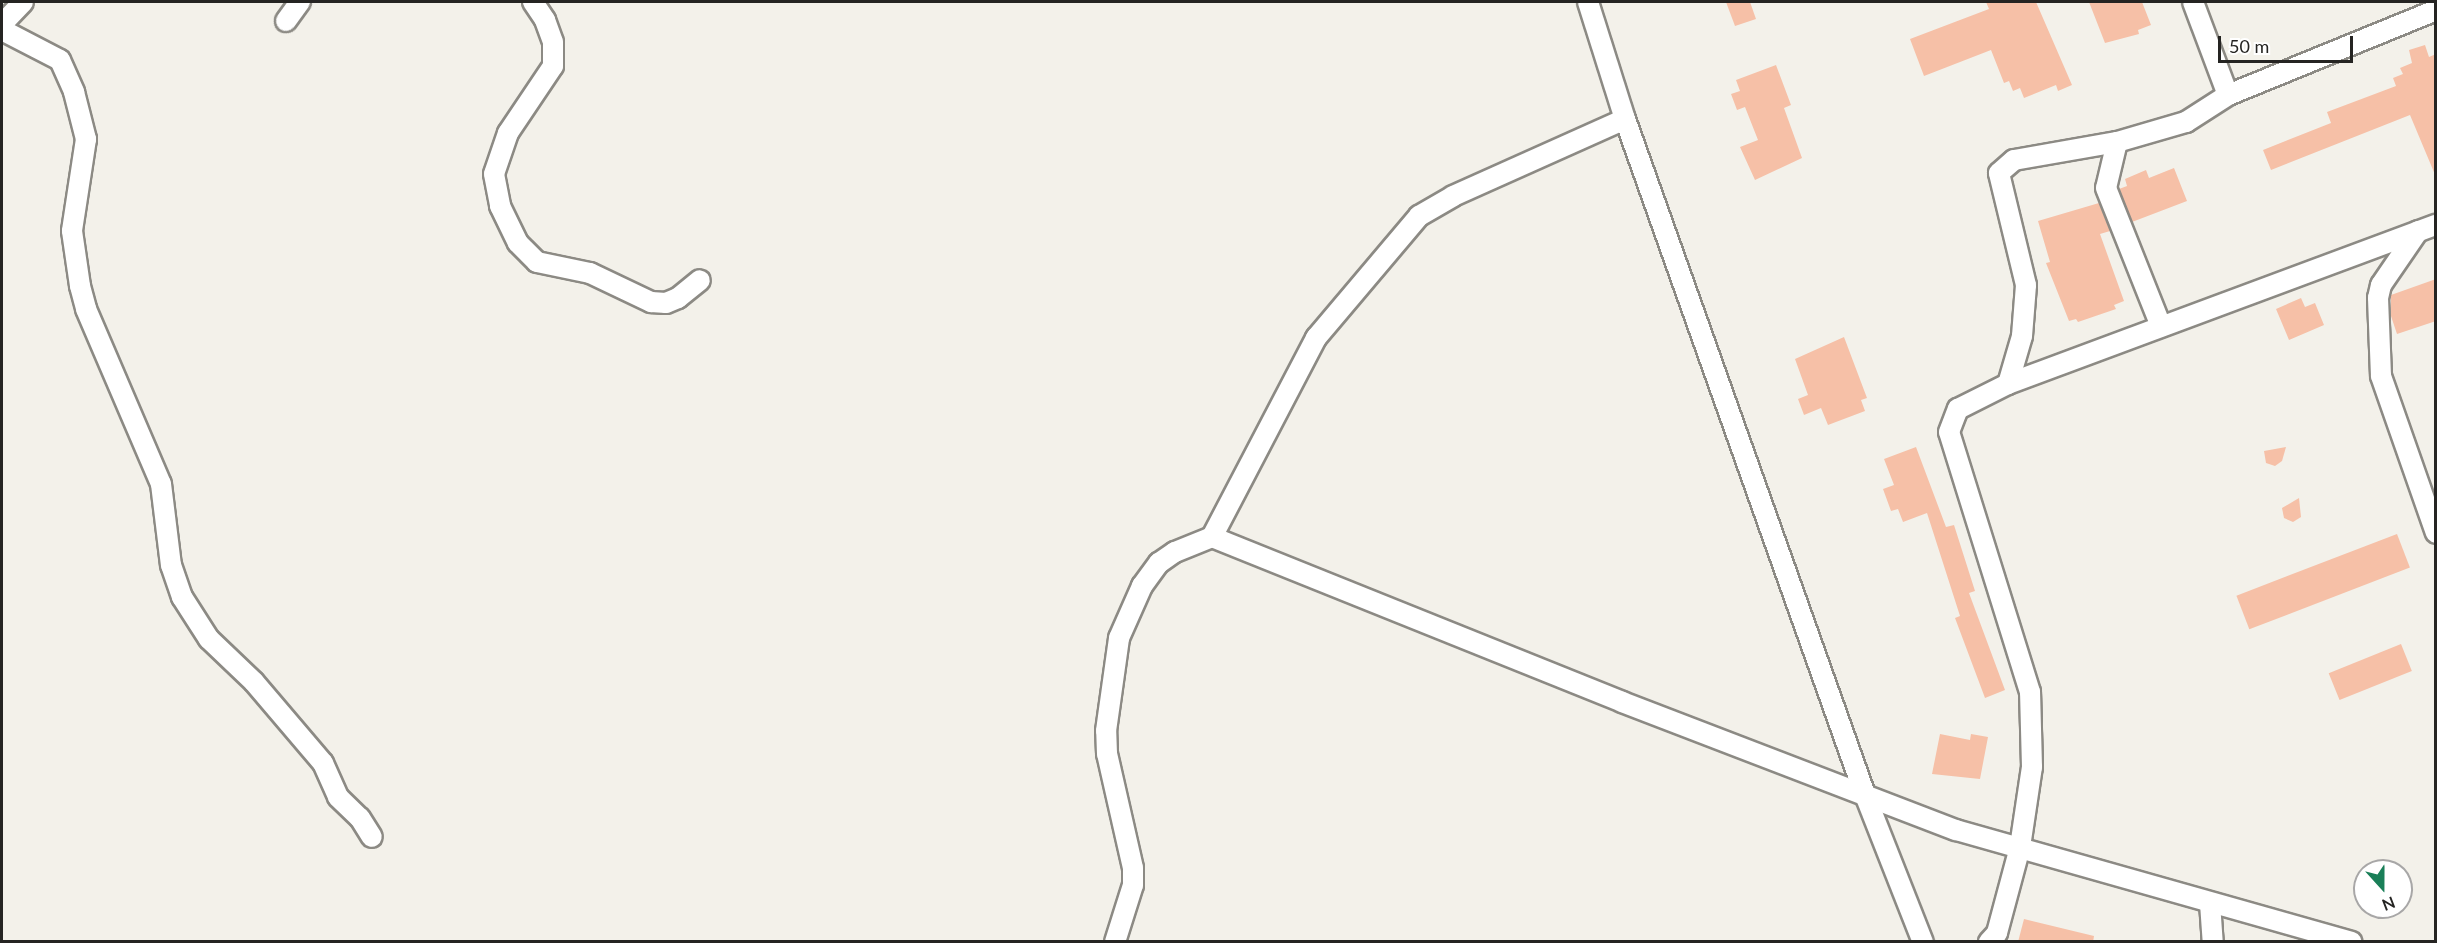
<!DOCTYPE html>
<style>
body{margin:0}
#map{position:relative;width:2437px;height:943px;overflow:hidden;background:#f3f1ea;font-family:Lato,sans-serif}
div>[style]{position:absolute}
[style*='--x']{left:calc(var(--x)*1px);top:calc(var(--y)*1px);width:calc(var(--w)*1px);rotate:calc(var(--a)*1deg)}
.building>*{inset:0;background:#f6c0a7;transform-origin:0 0}
.roads{filter:drop-shadow(2px 0 #8c8a84) drop-shadow(-2px 0 #8c8a84) drop-shadow(0 2px #8c8a84) drop-shadow(0 -2px #8c8a84)}
.minor>*{height:20px;margin:-10px;padding:0 10px;transform-origin:10px;border-radius:10px;background:#fff}
span{translate:-50% -50%;white-space:nowrap;text-align:center;line-height:1.15;-webkit-text-stroke:6px #fff;paint-order:stroke}
.frame{position:absolute;inset:0;border:3px solid #252422;pointer-events:none}
.north{position:absolute;left:2353px;top:859px;width:60px;height:60px;box-sizing:border-box;background:#fff;border:2px solid #a8a7a7;border-radius:50%;rotate:159deg;font-size:16px;font-weight:700;line-height:24px;text-align:center;color:#252422}
.north::after{content:'';display:block;margin:auto;width:21px;height:27px;background:#1a7f58;clip-path:polygon(50% 0,100% 100%,50% 72%,0 100%)}
.scale{position:absolute;left:2218px;top:36px;width:135px;height:27px;box-sizing:border-box;border:3px solid #252422;border-top:0;padding-left:8px;font-size:18px;line-height:21px;white-space:nowrap;color:#252422;-webkit-text-stroke:4px #fff;paint-order:stroke}
</style>
<div id="map">
<div class="building">
<div style="clip-path:polygon(1726px 2px,1750px 2px,1756px 19px,1735px 26px)"></div>
<div style="clip-path:polygon(1986px 2px,2036px 2px,2072px 85px,2058px 91px,2056px 85px,2024px 98px,2020px 88px,2013px 91px,2009px 81px,2004px 83px,1991px 50px,1924px 76px,1910px 39px,1989px 9px)"></div>
<div style="clip-path:polygon(2089px 2px,2142px 2px,2151px 25px,2138px 30px,2139px 34px,2105px 43px)"></div>
<div style="clip-path:polygon(2425px 45px,2429px 57px,2436px 54px,2436px 177px,2410px 115px,2271px 170px,2263px 150px,2331px 123px,2327px 112px,2396px 86px,2393px 78px,2403px 74px,2400px 68px,2412px 63px,2409px 50px)"></div>
<div style="clip-path:polygon(1776px 65px,1791px 105px,1784px 108px,1802px 158px,1755px 180px,1740px 147px,1758px 140px,1745px 107px,1737px 110px,1731px 94px,1740px 91px,1736px 80px)"></div>
<div style="clip-path:polygon(2174px 168px,2187px 201px,2132px 222px,2119px 189px,2127px 186px,2125px 179px,2146px 170px,2149px 178px)"></div>
<div style="clip-path:polygon(2099px 203px,2110px 231px,2100px 234px,2124px 301px,2114px 305px,2116px 309px,2078px 322px,2076px 319px,2069px 321px,2046px 263px,2050px 262px,2038px 221px)"></div>
<div style="clip-path:polygon(2436px 279px,2436px 321px,2397px 334px,2391px 316px,2391px 295px)"></div>
<div style="clip-path:polygon(2301px 298px,2305px 307px,2315px 303px,2324px 325px,2289px 340px,2276px 309px)"></div>
<div style="clip-path:polygon(1844px 337px,1867px 398px,1861px 400px,1865px 411px,1828px 425px,1821px 408px,1804px 415px,1798px 399px,1808px 395px,1795px 359px)"></div>
<div style="clip-path:polygon(1916px 447px,1946px 527px,1954px 525px,1975px 591px,1969px 593px,2005px 690px,1985px 698px,1955px 618px,1960px 616px,1927px 513px,1903px 522px,1898px 509px,1891px 511px,1883px 489px,1894px 485px,1884px 459px)"></div>
<div style="clip-path:polygon(2286px 447px,2282px 461px,2275px 466px,2266px 463px,2264px 451px)"></div>
<div style="clip-path:polygon(2299px 498px,2301px 517px,2293px 522px,2284px 518px,2282px 508px)"></div>
<div style="left:2397px;top:534px;width:36px;height:172px;rotate:69deg"></div>
<div style="left:2401px;top:644px;width:29px;height:78px;rotate:68deg"></div>
<div style="clip-path:polygon(1940px 734px,1970px 740px,1971px 734px,1988px 737px,1980px 779px,1932px 774px)"></div>
<div style="clip-path:polygon(2024px 919px,2094px 936px,2093px 942px,2018px 942px)"></div>
</div>
<div class="roads">
<div class="minor">
<div style="--x:533;--y:2;--w:22;--a:56"></div>
<div style="--x:545;--y:20;--w:23;--a:70"></div>
<div style="--x:553;--y:42;--w:24;--a:90"></div>
<div style="--x:553;--y:66;--w:81;--a:123.9"></div>
<div style="--x:508;--y:133;--w:43;--a:108.9"></div>
<div style="--x:494;--y:174;--w:33;--a:79"></div>
<div style="--x:500;--y:206;--w:41;--a:64.1"></div>
<div style="--x:518;--y:243;--w:27;--a:45"></div>
<div style="--x:537;--y:262;--w:54;--a:11.7"></div>
<div style="--x:590;--y:273;--w:68;--a:25.4"></div>
<div style="--x:651;--y:302;--w:15;--a:4"></div>
<div style="--x:666;--y:303;--w:13;--a:-23"></div>
<div style="--x:678;--y:298;--w:28;--a:-39"></div>
<div style="--x:1588;--y:2;--w:123;--a:72.5"></div>
<div style="--x:1625;--y:119;--w:717;--a:70.45"></div>
<div style="--x:1865;--y:795;--w:158;--a:68.5"></div>
<div style="--x:2193;--y:2;--w:99;--a:69.4"></div>
<div style="--x:286;--y:21;--w:24;--a:-54"></div>
<div style="--x:2;--y:24;--w:30;--a:-46"></div>
<div style="--x:2;--y:30;--w:65;--a:27.3"></div>
<div style="--x:60;--y:60;--w:35;--a:66"></div>
<div style="--x:74;--y:92;--w:49;--a:75.7"></div>
<div style="--x:86;--y:139;--w:93;--a:98.7"></div>
<div style="--x:72;--y:231;--w:56;--a:81.7"></div>
<div style="--x:80;--y:286;--w:24;--a:75"></div>
<div style="--x:86;--y:309;--w:190;--a:66.8"></div>
<div style="--x:161;--y:484;--w:82;--a:83"></div>
<div style="--x:171;--y:565;--w:34;--a:71"></div>
<div style="--x:182;--y:597;--w:50;--a:57.3"></div>
<div style="--x:209;--y:639;--w:62;--a:43.7"></div>
<div style="--x:254;--y:682;--w:106;--a:49.6"></div>
<div style="--x:323;--y:763;--w:37;--a:66"></div>
<div style="--x:338;--y:797;--w:30;--a:44"></div>
<div style="--x:360;--y:818;--w:22;--a:58"></div>
<div style="--x:2117;--y:142;--w:47;--a:103.4"></div>
<div style="--x:2106;--y:188;--w:149;--a:68.3"></div>
<div style="--x:2418;--y:231;--w:65;--a:124.4"></div>
<div style="--x:2381;--y:285;--w:13;--a:103"></div>
<div style="--x:2378;--y:298;--w:78;--a:87.8"></div>
<div style="--x:2381;--y:376;--w:166;--a:70.7"></div>
<div style="--x:2008;--y:384;--w:457;--a:-20.4"></div>
<div style="--x:1212;--y:537;--w:442;--a:21.9"></div>
<div style="--x:1622;--y:702;--w:358;--a:21"></div>
<div style="--x:1956;--y:830;--w:411;--a:15.8"></div>
<div style="--x:2210;--y:903;--w:39;--a:86"></div>
<div style="--x:1115;--y:942;--w:60;--a:-72.5"></div>
<div style="--x:1133;--y:885;--w:17;--a:-90"></div>
<div style="--x:1133;--y:868;--w:117;--a:-102.8"></div>
<div style="--x:1107;--y:754;--w:23;--a:-92"></div>
<div style="--x:1106;--y:731;--w:94;--a:-82"></div>
<div style="--x:1119;--y:638;--w:57;--a:-66.1"></div>
<div style="--x:1142;--y:586;--w:29;--a:-54"></div>
<div style="--x:1159;--y:563;--w:19;--a:-35"></div>
<div style="--x:1175;--y:552;--w:40;--a:-22"></div>
<div style="--x:1212;--y:537;--w:225;--a:-62.4"></div>
<div style="--x:1316;--y:338;--w:160;--a:-49.8"></div>
<div style="--x:1419;--y:216;--w:39;--a:-30"></div>
<div style="--x:1453;--y:196;--w:188;--a:-24.1"></div>
<div style="--x:1989;--y:942;--w:12;--a:-48"></div>
<div style="--x:1997;--y:933;--w:89;--a:-75"></div>
<div style="--x:2020;--y:847;--w:81;--a:-81.5"></div>
<div style="--x:2032;--y:767;--w:75;--a:-91.5"></div>
<div style="--x:2030;--y:692;--w:272;--a:-107.3"></div>
<div style="--x:1949;--y:432;--w:25;--a:-69"></div>
<div style="--x:1958;--y:409;--w:56;--a:-26.6"></div>
<div style="--x:2008;--y:384;--w:50;--a:-73.7"></div>
<div style="--x:2022;--y:336;--w:51;--a:-85.5"></div>
<div style="--x:2026;--y:285;--w:115;--a:-103.6"></div>
<div style="--x:1999;--y:173;--w:20;--a:-41"></div>
<div style="--x:2014;--y:160;--w:105;--a:-9.9"></div>
<div style="--x:2117;--y:142;--w:72;--a:-16.2"></div>
<div style="--x:2186;--y:122;--w:50;--a:-32.7"></div>
<div style="--x:2228;--y:95;--w:225;--a:-22.2"></div>
</div>
</div>
<div class="frame"></div>
<div class="north">N</div>
<div class="scale">50 m</div>
</div>
